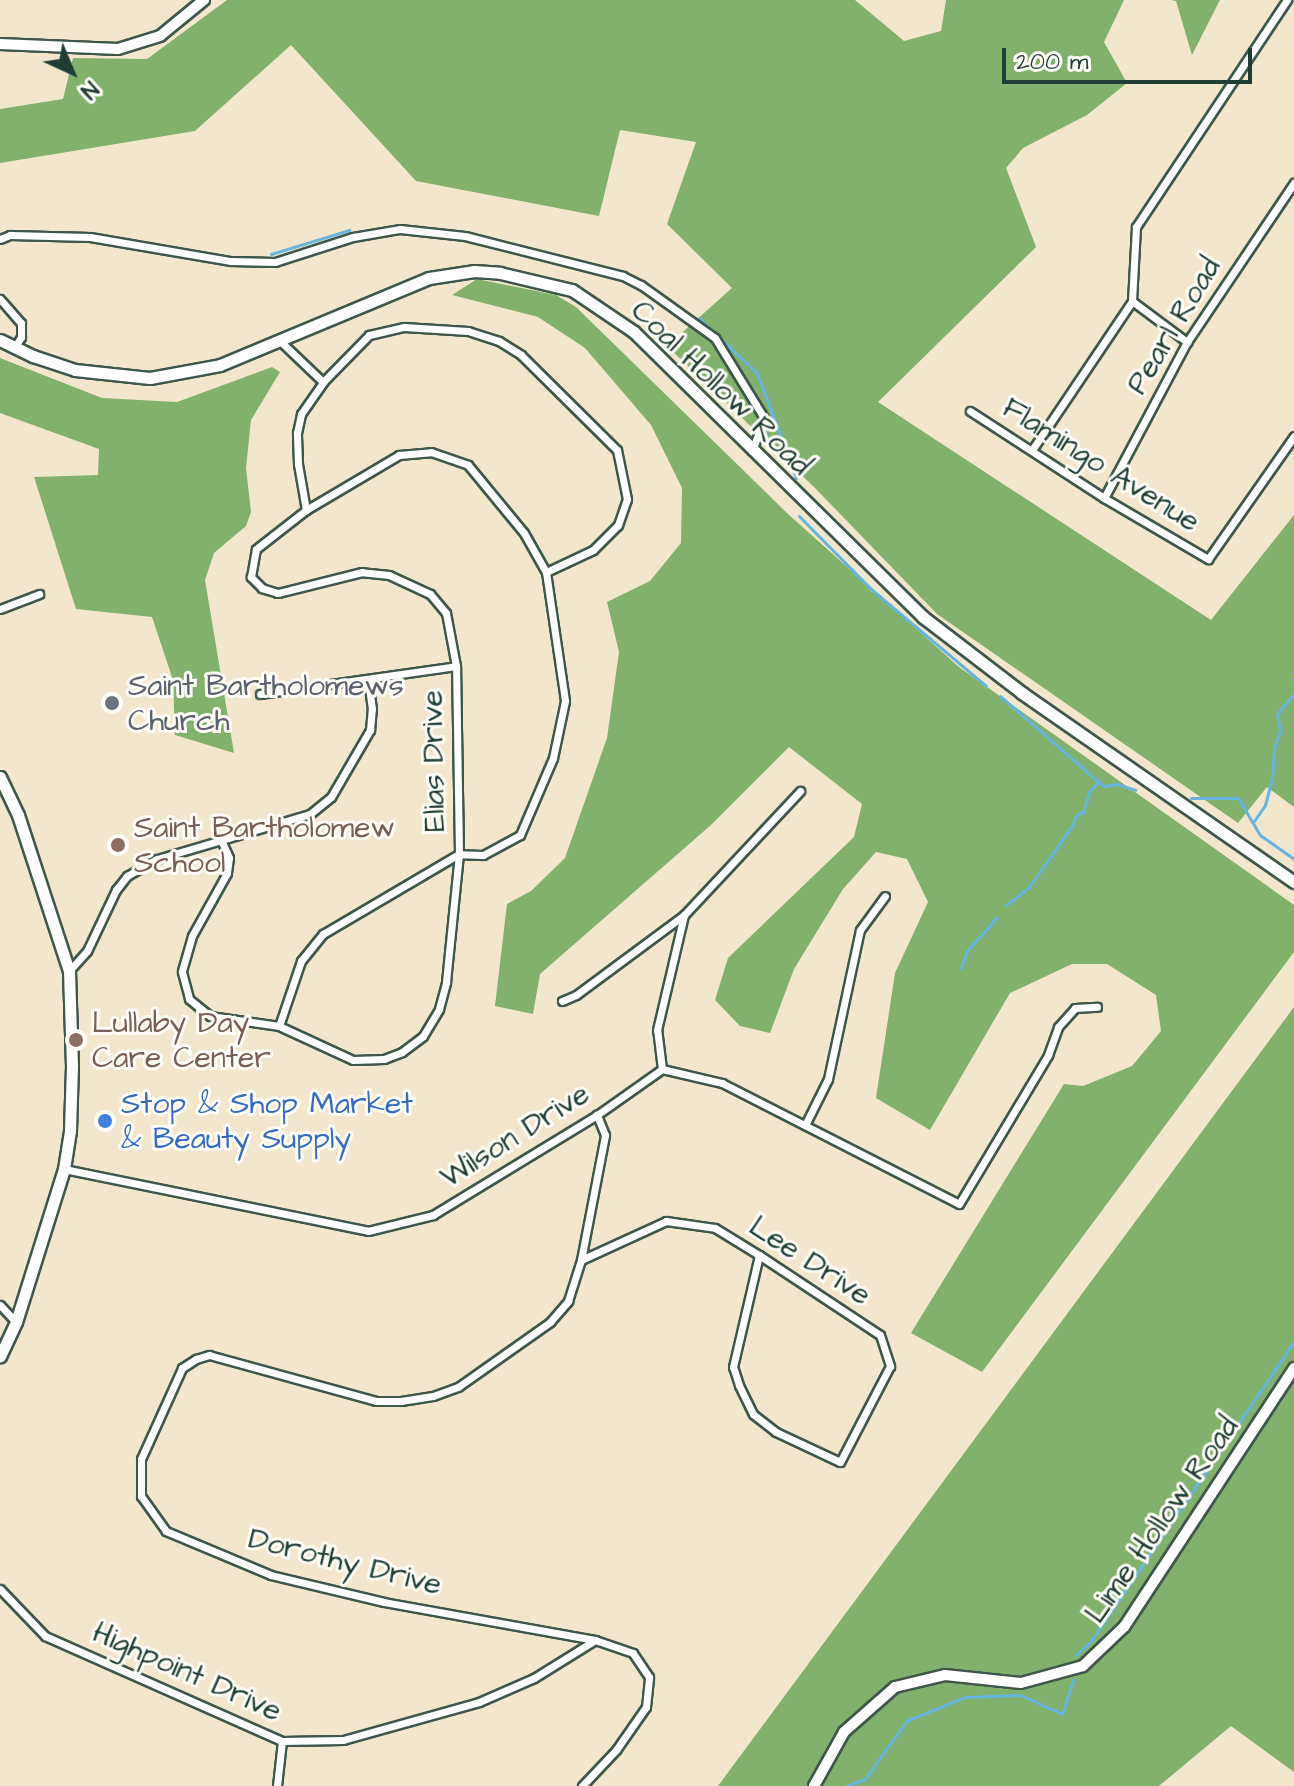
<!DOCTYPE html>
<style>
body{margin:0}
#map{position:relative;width:1294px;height:1786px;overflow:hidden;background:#f2e7cd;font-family:"Architects Daughter",sans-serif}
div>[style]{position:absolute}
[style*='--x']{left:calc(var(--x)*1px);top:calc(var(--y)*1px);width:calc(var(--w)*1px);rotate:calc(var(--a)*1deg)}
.forest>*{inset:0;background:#81b16c}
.stream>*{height:3px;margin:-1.5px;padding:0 1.5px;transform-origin:1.5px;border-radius:1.5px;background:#67b4e1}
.roads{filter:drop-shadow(2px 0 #3f564b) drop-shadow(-2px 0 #3f564b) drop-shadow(0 2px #3f564b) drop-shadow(0 -2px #3f564b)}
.street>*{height:7px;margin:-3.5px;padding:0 3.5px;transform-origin:3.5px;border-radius:3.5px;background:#fff}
.secondary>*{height:10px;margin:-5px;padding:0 5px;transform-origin:5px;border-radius:5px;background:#fff}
.primary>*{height:11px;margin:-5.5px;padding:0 5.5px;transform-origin:5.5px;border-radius:5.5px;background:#fff}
.dots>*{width:22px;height:22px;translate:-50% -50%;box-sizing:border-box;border:4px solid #fdfcf7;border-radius:50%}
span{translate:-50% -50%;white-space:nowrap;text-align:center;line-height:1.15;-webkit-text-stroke:6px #fdfcf7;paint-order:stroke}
.street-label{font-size:30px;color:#1f3d34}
.worship-label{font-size:30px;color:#5b616d}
.left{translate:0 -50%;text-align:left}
.education-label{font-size:30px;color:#785e54}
.shop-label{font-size:30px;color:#366cbe}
.north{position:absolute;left:32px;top:32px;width:80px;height:80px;-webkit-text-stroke:6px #fdfcf7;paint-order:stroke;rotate:136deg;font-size:22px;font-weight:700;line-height:32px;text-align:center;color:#1f3d34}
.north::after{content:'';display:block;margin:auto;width:28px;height:36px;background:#1f3d34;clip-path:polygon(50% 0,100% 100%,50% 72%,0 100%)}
.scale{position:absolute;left:1002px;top:48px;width:250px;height:36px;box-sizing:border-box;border:4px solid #1f3d34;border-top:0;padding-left:10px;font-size:24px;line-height:28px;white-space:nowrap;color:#1f3d34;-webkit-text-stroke:6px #fdfcf7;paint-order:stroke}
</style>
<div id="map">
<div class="forest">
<div style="clip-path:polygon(227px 0,855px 0,904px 41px,941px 31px,946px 0,1124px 0,1104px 42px,1127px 83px,1087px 115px,1023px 148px,1006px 168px,1036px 247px,878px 402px,1211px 620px,1294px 515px,1294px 807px,1267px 787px,1238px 823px,937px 614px,815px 488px,667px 346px,732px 288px,667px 224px,696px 142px,620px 130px,599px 216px,416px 181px,291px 45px,195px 131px,0 163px,0 109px,63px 99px,73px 58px,147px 59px)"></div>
<div style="clip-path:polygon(1171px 0,1220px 0,1192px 55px,1176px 1px)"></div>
<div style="clip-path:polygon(477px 279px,556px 295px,576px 307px,788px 514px,959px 667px,1294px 905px,1294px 952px,982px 1372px,911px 1333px,1064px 1084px,1083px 1086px,1132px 1066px,1161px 1031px,1156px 995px,1107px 964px,1072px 964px,1010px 993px,930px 1130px,876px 1098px,895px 973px,928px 902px,907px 859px,876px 852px,843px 889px,794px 969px,770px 1033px,740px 1026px,715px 1000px,728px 958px,854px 837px,862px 804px,789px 747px,711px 825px,540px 974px,533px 1014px,495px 1006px,507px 904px,531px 891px,565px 858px,607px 738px,619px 652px,607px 602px,650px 581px,681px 543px,682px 488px,651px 425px,585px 348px,538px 317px,452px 295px)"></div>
<div style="clip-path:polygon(0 358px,102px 398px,177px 402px,272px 367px,280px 372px,251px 420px,246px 468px,251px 512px,246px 526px,214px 553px,205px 580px,234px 753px,175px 735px,173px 680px,152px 617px,76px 609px,34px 477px,98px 475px,99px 449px,0 413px)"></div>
<div style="clip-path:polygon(1294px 1007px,1294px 1772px,1231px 1726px,1159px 1786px,718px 1786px)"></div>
</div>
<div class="stream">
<div style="--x:271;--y:254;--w:82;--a:-17.1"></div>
<div style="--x:699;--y:318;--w:80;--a:43.5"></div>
<div style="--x:757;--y:373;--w:112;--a:69.6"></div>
<div style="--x:799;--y:516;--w:103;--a:45.4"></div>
<div style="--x:871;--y:589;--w:150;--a:40.1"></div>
<div style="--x:1294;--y:679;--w:4;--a:90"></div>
<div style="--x:1000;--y:696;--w:137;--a:41.1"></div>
<div style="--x:1103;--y:786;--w:14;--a:-8"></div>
<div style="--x:1117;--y:784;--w:19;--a:18"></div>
<div style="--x:1191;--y:798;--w:47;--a:0"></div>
<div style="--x:1238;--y:798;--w:43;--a:59.3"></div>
<div style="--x:1260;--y:835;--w:42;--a:35.2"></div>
<div style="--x:1254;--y:821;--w:19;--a:-55"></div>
<div style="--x:1265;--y:805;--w:28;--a:-75"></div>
<div style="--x:1272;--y:778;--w:30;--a:-86"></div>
<div style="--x:1274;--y:748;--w:18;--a:-71"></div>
<div style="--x:1280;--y:731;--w:17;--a:-100"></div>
<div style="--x:1277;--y:714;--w:28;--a:-52"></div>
<div style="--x:1006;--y:905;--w:29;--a:-38"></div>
<div style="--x:1029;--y:887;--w:77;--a:-55.1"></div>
<div style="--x:1073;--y:824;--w:9;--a:-72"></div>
<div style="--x:1076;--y:815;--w:8;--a:-23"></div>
<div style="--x:1083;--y:812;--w:21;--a:-73"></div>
<div style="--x:1089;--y:792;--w:15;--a:-48"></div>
<div style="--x:961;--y:968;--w:18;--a:-71"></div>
<div style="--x:967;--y:951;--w:45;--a:-48.6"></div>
<div style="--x:1076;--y:1655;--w:21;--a:-43"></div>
<div style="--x:1091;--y:1641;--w:362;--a:-55.9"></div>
<div style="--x:846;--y:1786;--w:20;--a:-20"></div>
<div style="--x:865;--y:1779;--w:71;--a:-54.7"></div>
<div style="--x:906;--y:1721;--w:64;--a:-22.1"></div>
<div style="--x:965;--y:1697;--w:55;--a:-2.1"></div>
<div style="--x:1020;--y:1695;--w:46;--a:24.3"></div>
<div style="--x:1062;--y:1714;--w:36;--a:-72"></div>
</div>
<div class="roads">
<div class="street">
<div style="--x:0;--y:239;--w:11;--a:-22"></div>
<div style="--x:10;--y:235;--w:80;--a:1.4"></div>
<div style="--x:90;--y:237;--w:143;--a:9.7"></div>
<div style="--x:231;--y:261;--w:44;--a:1.3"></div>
<div style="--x:275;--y:262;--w:82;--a:-17.8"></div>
<div style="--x:353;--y:237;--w:48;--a:-9.7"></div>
<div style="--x:400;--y:229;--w:65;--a:6.1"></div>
<div style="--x:465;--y:236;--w:163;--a:14.2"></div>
<div style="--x:623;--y:276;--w:20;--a:27"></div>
<div style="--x:641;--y:285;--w:91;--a:35.6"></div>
<div style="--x:715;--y:338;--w:94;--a:58.5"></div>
<div style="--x:764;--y:418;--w:35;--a:110"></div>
<div style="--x:0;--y:299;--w:32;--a:49"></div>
<div style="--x:21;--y:323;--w:14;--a:90"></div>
<div style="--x:21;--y:337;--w:13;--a:122"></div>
<div style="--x:1132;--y:301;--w:74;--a:-86.9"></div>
<div style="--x:1136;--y:227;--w:273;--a:-56.4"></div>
<div style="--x:1132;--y:301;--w:69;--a:36.7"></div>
<div style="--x:280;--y:341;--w:59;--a:43.6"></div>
<div style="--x:970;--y:411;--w:160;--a:33"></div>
<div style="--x:1104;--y:498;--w:121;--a:30.4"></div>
<div style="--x:1208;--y:559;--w:150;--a:-55"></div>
<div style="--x:1032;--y:450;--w:179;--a:-56.1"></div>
<div style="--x:1104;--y:498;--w:177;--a:-62"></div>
<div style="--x:1187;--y:342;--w:192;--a:-56.1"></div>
<div style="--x:306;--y:510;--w:47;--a:-99.9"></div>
<div style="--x:298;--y:464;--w:31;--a:-92"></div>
<div style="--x:297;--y:433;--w:19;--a:-78"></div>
<div style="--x:301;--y:414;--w:39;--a:-55"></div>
<div style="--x:323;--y:382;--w:66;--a:-45.6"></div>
<div style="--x:369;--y:335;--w:36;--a:-13"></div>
<div style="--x:404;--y:327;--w:64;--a:3.6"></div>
<div style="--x:468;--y:331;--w:33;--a:18"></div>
<div style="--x:499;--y:341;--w:26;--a:32"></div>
<div style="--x:521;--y:355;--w:135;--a:44.7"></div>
<div style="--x:617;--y:450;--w:50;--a:78.5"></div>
<div style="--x:627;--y:499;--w:28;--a:109"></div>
<div style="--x:618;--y:525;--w:35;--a:135"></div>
<div style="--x:593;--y:550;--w:52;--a:154.9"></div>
<div style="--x:0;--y:609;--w:42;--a:-21"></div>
<div style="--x:260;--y:694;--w:198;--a:-8.1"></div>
<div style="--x:222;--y:842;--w:17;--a:66"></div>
<div style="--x:229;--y:858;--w:15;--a:98"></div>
<div style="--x:227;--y:873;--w:72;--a:119.1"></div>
<div style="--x:192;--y:936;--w:37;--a:106"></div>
<div style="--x:182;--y:972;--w:28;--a:75"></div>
<div style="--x:189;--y:999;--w:27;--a:39"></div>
<div style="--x:210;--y:1016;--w:70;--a:8.2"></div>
<div style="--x:279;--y:1026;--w:81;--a:24.7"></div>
<div style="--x:353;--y:1060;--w:31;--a:-2"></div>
<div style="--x:384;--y:1059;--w:19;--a:-21"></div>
<div style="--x:402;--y:1052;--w:26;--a:-37"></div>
<div style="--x:423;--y:1036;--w:31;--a:-59"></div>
<div style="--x:439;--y:1009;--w:28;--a:-75"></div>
<div style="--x:446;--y:982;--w:129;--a:-84.2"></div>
<div style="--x:459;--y:854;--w:188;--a:-90.9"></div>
<div style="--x:456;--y:666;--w:54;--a:-100.7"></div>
<div style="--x:446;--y:613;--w:25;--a:-130"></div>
<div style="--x:430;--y:594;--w:45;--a:-155.1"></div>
<div style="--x:389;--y:575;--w:27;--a:-174"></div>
<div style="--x:362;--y:572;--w:87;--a:166"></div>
<div style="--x:278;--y:593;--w:17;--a:-163"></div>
<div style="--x:262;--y:588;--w:16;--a:-135"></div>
<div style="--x:251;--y:577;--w:28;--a:-80"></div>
<div style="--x:256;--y:549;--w:63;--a:-38"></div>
<div style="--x:306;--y:510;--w:108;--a:-30.6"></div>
<div style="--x:399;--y:455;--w:32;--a:-5"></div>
<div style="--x:431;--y:452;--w:39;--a:19"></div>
<div style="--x:468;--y:465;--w:88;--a:50.5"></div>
<div style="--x:524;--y:533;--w:45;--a:60.6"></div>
<div style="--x:546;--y:572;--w:130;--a:81.6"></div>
<div style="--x:565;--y:701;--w:58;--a:101.9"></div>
<div style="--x:553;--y:758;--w:84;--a:113.2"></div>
<div style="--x:520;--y:835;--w:42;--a:151.6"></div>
<div style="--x:483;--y:855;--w:24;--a:-178"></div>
<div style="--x:69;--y:971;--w:27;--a:-48"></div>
<div style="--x:87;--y:951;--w:68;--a:-64.6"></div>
<div style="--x:116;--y:890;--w:18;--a:-52"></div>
<div style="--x:127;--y:876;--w:34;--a:-30"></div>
<div style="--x:157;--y:859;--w:159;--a:-16.4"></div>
<div style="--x:310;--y:814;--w:27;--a:-39"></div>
<div style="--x:331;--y:797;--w:78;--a:-59.8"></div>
<div style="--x:370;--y:730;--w:21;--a:-85"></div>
<div style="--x:372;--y:709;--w:29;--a:-98"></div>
<div style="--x:562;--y:1001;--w:15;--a:-23"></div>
<div style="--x:576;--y:995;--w:134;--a:-36.5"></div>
<div style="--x:279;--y:1026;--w:69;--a:-71.3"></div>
<div style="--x:301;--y:961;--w:35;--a:-51"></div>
<div style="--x:323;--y:934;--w:158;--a:-30.5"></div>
<div style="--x:662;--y:1069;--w:39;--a:-97"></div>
<div style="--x:657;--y:1030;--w:118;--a:-76.8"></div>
<div style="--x:684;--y:915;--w:170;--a:-46.9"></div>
<div style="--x:805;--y:1125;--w:51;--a:-63.4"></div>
<div style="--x:828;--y:1079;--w:152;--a:-77.9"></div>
<div style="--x:860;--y:930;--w:42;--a:-53.7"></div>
<div style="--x:64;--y:1169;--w:310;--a:11.5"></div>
<div style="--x:368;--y:1231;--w:67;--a:-13.8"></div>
<div style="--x:433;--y:1215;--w:192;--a:-31.4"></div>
<div style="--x:597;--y:1115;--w:80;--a:-35.3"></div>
<div style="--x:662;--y:1069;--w:62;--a:13.1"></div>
<div style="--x:722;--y:1083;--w:266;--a:27"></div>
<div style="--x:959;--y:1204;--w:174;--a:-59.1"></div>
<div style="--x:1048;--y:1055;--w:30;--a:-70"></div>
<div style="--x:1058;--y:1027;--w:25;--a:-48"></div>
<div style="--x:1075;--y:1008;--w:22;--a:-3"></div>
<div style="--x:581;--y:1260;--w:94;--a:-24.6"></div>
<div style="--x:666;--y:1221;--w:49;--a:8.1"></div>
<div style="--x:715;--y:1228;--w:52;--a:31.5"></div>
<div style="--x:759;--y:1255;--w:145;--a:33.5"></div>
<div style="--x:880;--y:1335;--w:33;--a:72"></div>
<div style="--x:890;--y:1366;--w:108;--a:117.5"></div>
<div style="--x:840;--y:1462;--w:71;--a:-154.9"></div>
<div style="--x:776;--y:1432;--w:29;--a:-142"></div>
<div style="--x:753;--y:1414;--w:32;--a:-116"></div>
<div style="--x:739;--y:1385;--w:19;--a:-108"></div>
<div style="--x:733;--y:1367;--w:115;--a:-76.9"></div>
<div style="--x:0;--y:1305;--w:23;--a:47"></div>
<div style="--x:0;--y:1589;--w:65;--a:46.2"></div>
<div style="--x:45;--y:1636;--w:259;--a:23.9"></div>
<div style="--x:282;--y:1741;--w:61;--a:-0.9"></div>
<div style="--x:343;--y:1740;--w:141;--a:-15.6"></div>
<div style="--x:479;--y:1702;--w:60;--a:-23.6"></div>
<div style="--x:534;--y:1678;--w:72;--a:-31.9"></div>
<div style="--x:277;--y:1786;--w:45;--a:-83.7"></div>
<div style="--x:582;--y:1786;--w:50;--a:-46.6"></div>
<div style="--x:616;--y:1750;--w:52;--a:-55.1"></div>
<div style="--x:646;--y:1707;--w:30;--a:-84"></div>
<div style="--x:649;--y:1677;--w:29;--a:-124"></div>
<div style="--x:633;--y:1653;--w:40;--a:-161.1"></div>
<div style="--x:595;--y:1640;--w:214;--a:-169.8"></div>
<div style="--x:384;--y:1602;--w:116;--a:-166.6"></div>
<div style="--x:271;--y:1575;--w:114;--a:-157.3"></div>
<div style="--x:166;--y:1531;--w:43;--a:-125.5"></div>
<div style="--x:141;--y:1496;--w:37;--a:-90"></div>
<div style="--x:141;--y:1459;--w:100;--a:-65.7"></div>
<div style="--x:182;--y:1368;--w:17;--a:-33"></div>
<div style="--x:196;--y:1359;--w:14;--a:-17"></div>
<div style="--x:209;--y:1355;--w:173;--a:15.4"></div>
<div style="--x:376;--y:1401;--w:25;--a:0"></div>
<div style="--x:401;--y:1401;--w:32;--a:-9"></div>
<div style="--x:433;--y:1396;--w:27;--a:-20"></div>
<div style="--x:458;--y:1387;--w:113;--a:-35.2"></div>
<div style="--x:550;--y:1322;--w:28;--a:-49"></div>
<div style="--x:568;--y:1301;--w:43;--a:-72.4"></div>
<div style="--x:581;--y:1260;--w:127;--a:-79.1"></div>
<div style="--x:605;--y:1135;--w:22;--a:-112"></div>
</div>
<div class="secondary">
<div style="--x:0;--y:44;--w:118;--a:2.4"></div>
<div style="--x:118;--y:49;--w:44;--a:-17.2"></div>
<div style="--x:160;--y:36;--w:57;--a:-39.3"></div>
<div style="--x:814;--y:1786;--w:62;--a:-60.9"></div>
<div style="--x:844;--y:1732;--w:68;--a:-41.4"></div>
<div style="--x:895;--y:1687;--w:51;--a:-13.5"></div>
<div style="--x:945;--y:1675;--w:76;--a:6"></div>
<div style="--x:1021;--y:1683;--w:64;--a:-15.3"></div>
<div style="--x:1083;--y:1666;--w:57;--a:-43.6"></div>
<div style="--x:1124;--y:1627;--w:310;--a:-56.7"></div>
</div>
<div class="primary">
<div style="--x:0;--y:340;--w:37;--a:26"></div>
<div style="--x:33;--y:356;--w:44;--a:18.4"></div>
<div style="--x:75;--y:370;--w:75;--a:6.1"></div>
<div style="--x:150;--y:378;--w:71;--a:-10.5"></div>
<div style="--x:220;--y:365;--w:226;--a:-22.6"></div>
<div style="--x:429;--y:278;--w:46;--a:-8.8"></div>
<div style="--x:474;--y:271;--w:26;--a:4"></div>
<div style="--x:500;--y:273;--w:74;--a:13.3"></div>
<div style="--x:572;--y:290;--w:75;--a:34.1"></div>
<div style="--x:634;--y:332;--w:406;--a:44.6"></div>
<div style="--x:923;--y:617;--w:125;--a:37.5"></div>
<div style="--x:1022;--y:693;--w:331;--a:34.8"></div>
<div style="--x:0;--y:777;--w:42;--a:64.7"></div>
<div style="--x:18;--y:815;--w:164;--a:71.9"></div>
<div style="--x:69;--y:971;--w:95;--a:88.2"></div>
<div style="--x:72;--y:1066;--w:65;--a:91.8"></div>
<div style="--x:70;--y:1131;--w:38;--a:99"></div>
<div style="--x:64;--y:1169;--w:160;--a:107.4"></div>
<div style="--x:16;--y:1322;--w:38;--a:115"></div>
</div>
</div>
<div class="dots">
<div style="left:112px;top:703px;background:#6b7280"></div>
<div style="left:118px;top:845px;background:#8d6e63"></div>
<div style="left:76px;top:1040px;background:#8d6e63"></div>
<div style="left:105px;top:1121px;background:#3f7fe0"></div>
</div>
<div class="street-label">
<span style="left:1174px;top:326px;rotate:-59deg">Pearl Road</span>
<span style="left:721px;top:388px;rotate:44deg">Coal Hollow Road</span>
<span style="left:1101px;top:465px;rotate:32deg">Flamingo Avenue</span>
<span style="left:434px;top:761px;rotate:-91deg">Elias Drive</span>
<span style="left:515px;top:1136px;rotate:-32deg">Wilson Drive</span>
<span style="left:810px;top:1261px;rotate:33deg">Lee Drive</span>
<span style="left:1162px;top:1520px;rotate:-55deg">Lime Hollow Road</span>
<span style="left:345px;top:1562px;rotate:14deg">Dorothy Drive</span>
<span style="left:187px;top:1672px;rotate:24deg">Highpoint Drive</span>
</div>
<div class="worship-label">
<span class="left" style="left:128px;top:703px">Saint Bartholomews<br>Church</span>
</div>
<div class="education-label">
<span class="left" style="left:134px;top:845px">Saint Bartholomew<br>School</span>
<span class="left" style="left:92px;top:1040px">Lullaby Day<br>Care Center</span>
</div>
<div class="shop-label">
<span class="left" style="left:121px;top:1121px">Stop &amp; Shop Market<br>&amp; Beauty Supply</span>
</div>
<div class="north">N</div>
<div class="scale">200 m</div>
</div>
